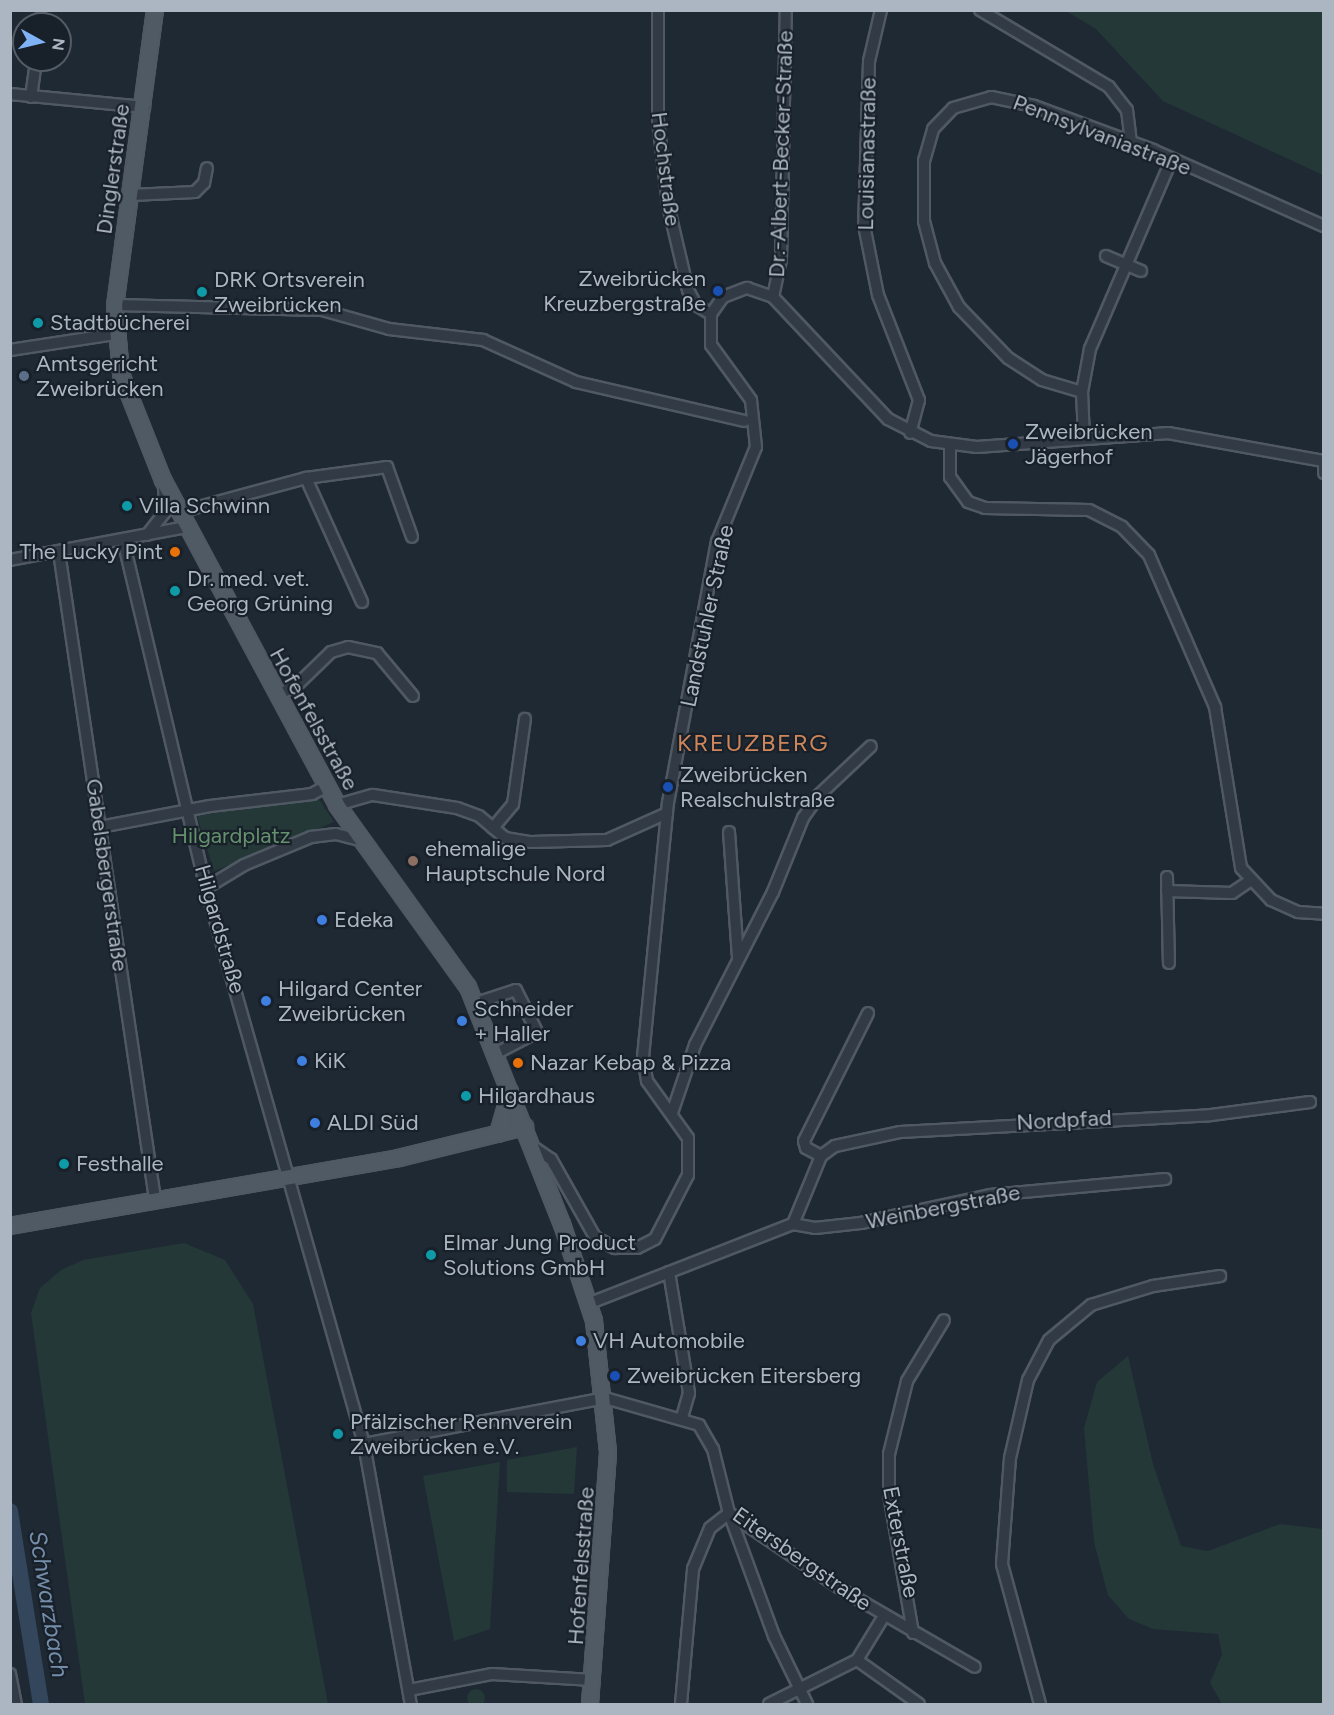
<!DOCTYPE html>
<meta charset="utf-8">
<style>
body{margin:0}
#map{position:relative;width:1334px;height:1715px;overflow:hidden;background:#1f2934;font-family:Figtree,sans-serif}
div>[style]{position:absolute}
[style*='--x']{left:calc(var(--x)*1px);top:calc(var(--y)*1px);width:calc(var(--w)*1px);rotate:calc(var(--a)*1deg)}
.green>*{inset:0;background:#243838}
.round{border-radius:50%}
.river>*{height:16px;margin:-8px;padding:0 8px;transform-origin:8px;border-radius:8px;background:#33465c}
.roads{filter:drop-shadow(2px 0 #505963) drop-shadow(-2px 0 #505963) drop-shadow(0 2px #505963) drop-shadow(0 -2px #505963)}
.minor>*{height:10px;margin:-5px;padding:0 5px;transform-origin:5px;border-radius:5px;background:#323b45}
.major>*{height:14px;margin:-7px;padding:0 7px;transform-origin:7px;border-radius:7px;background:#505a65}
.dots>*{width:16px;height:16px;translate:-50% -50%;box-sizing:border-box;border:3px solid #182029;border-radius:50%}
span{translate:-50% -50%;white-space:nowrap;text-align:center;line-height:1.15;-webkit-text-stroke:4.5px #182029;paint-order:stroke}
.street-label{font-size:22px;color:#acb6c2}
.poi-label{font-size:22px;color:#acb6c2}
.right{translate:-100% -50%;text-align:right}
.left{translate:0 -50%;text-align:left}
.park-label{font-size:22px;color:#65926d}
.neighbourhood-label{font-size:24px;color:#cf865a;letter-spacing:1.5px}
.water-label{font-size:24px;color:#748eaa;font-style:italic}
.frame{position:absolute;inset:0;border:12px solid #acb6c2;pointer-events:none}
.north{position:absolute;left:12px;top:12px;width:60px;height:60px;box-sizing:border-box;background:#182029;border:2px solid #535c66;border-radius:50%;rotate:98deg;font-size:16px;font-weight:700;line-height:24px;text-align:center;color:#acb6c2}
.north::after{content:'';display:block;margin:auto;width:21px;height:27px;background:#7fb3f5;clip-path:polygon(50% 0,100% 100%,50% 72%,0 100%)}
</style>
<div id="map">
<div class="green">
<div style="clip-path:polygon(1066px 11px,1323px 11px,1323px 175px,1163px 101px,1096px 29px)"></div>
<div style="clip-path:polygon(317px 796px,334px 822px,214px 871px,197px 816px)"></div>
<div style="clip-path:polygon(184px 1243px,225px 1260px,253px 1304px,328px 1704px,85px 1704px,31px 1313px,40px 1288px,61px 1270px,83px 1260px)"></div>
<div style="clip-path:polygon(1128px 1356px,1153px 1464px,1181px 1546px,1208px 1551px,1280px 1524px,1323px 1529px,1323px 1704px,1222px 1704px,1210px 1683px,1222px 1654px,1218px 1634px,1153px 1629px,1129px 1619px,1108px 1595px,1094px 1542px,1084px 1428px,1097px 1382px)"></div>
<div style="clip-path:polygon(577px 1447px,574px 1494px,507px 1492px,507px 1460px)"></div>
<div style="clip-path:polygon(500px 1462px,490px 1629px,454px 1641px,423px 1476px)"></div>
<div class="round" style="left:467px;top:1689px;width:18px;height:18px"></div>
</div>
<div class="river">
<div style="--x:10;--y:1511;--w:195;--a:80.9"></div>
</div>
<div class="roads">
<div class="minor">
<div style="--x:658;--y:10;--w:111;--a:90"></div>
<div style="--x:658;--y:121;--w:85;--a:83.2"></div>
<div style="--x:668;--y:205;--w:87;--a:76.8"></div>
<div style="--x:688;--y:290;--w:17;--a:62"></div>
<div style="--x:696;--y:305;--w:17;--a:31"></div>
<div style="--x:881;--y:10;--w:52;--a:103.2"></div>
<div style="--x:869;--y:61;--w:164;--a:91.7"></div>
<div style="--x:864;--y:225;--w:71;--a:78.7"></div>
<div style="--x:878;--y:295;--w:113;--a:68.7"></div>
<div style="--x:919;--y:400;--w:34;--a:105"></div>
<div style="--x:980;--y:10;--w:150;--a:30.8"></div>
<div style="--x:1109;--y:87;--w:29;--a:52"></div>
<div style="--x:1127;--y:110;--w:31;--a:83"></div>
<div style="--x:40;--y:24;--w:7;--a:-82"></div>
<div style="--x:10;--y:94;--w:135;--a:5.5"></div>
<div style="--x:31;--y:97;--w:37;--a:-82"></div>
<div style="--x:131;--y:195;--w:64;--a:-2.7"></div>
<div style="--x:195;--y:192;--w:13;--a:-45"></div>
<div style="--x:204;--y:183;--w:15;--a:-79"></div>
<div style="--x:1106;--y:256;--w:38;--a:23"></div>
<div style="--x:773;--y:297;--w:38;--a:-78"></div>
<div style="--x:781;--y:260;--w:250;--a:-88.9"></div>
<div style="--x:115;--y:305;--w:207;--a:1.4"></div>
<div style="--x:322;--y:310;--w:70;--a:15.8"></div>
<div style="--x:389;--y:329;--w:95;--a:6.7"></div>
<div style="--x:483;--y:340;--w:102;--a:24.3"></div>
<div style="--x:576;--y:382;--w:173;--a:13"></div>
<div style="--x:10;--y:350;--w:106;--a:-8.7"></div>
<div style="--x:1082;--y:392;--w:42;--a:-163.3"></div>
<div style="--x:1042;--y:380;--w:40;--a:-147.1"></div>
<div style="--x:1008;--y:358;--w:71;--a:-133.9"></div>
<div style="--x:959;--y:307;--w:50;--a:-118.6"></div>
<div style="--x:935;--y:263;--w:43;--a:-104.7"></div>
<div style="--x:924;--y:221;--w:60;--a:-90"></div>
<div style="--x:924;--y:161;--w:33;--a:-74"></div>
<div style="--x:933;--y:129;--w:29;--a:-46"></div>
<div style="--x:953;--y:108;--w:40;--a:-16"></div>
<div style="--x:991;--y:97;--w:44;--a:11.8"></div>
<div style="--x:1034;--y:106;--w:127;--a:20.3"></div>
<div style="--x:1153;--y:150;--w:187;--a:24"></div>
<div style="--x:1084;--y:439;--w:47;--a:-92.4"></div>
<div style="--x:1082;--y:392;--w:44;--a:-79.5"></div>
<div style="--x:1090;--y:349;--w:207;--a:-66.7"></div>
<div style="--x:950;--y:446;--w:31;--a:90"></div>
<div style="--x:950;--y:477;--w:31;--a:54"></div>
<div style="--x:968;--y:502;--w:18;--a:19"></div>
<div style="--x:985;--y:508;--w:104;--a:1.1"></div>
<div style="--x:1089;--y:510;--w:37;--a:27"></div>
<div style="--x:1122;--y:527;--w:39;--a:46"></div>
<div style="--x:1149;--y:555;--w:166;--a:66.5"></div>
<div style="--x:1215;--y:707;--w:163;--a:80.8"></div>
<div style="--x:1241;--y:868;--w:44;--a:46.8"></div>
<div style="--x:1271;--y:900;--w:30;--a:24"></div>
<div style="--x:1298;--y:912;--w:26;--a:4"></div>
<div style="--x:1324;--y:460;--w:13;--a:90"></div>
<div style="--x:306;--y:478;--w:136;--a:65.7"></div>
<div style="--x:180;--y:512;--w:131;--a:-15.1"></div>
<div style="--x:306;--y:478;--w:82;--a:-7.7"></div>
<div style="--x:387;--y:467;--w:74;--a:70.3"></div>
<div style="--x:147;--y:535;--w:29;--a:-52"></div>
<div style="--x:165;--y:512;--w:27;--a:-92"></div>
<div style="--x:123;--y:540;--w:358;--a:76.6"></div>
<div style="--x:206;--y:888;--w:578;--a:74.14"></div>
<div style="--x:364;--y:1444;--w:264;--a:79.8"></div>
<div style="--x:59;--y:552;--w:654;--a:81.56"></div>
<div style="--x:10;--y:560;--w:180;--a:-10.6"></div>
<div style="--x:277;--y:696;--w:24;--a:-30"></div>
<div style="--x:298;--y:684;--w:46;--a:-44.1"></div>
<div style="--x:331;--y:652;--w:18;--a:-16"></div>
<div style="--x:348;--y:647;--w:30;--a:12"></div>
<div style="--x:377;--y:653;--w:56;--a:50.1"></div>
<div style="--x:337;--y:805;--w:37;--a:-16"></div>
<div style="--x:373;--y:795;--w:85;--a:8.8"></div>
<div style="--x:457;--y:808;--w:23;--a:20"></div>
<div style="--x:479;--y:816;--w:34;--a:40"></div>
<div style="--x:505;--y:838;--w:26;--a:9"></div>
<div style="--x:531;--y:842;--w:76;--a:-1.5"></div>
<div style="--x:607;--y:840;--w:66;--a:-24.2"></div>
<div style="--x:100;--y:827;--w:112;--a:-10.8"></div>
<div style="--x:210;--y:806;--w:103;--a:-6.7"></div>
<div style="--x:312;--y:794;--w:17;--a:-28"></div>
<div style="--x:493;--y:828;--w:31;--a:-50"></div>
<div style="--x:513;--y:804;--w:86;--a:-82"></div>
<div style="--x:729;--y:832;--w:126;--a:85.9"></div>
<div style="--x:1167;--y:877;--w:86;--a:88.7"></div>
<div style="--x:206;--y:888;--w:44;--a:-31.2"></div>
<div style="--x:244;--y:865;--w:73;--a:-22.7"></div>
<div style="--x:311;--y:837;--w:25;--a:-7"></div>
<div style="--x:336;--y:834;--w:25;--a:14"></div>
<div style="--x:1167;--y:891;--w:65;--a:1.8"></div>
<div style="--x:1232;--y:893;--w:22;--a:-34"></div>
<div style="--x:476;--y:1003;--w:42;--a:-18"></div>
<div style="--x:516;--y:990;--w:47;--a:63.4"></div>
<div style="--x:537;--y:1032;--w:45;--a:152.3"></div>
<div style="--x:672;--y:1113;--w:72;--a:-71.3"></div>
<div style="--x:695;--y:1045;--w:172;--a:-63"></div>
<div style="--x:773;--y:892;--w:80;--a:-67.9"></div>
<div style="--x:803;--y:818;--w:28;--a:-55"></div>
<div style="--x:819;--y:795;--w:71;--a:-43.3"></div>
<div style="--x:533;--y:1147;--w:22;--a:34"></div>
<div style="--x:551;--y:1159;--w:90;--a:60.6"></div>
<div style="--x:595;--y:1237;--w:23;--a:29"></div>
<div style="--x:615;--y:1248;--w:22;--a:0"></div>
<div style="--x:637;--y:1248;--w:20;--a:-27"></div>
<div style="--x:655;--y:1239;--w:72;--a:-62.7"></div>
<div style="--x:688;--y:1175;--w:37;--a:-90"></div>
<div style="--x:688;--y:1138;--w:70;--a:-125.7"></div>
<div style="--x:647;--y:1081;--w:24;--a:-99"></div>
<div style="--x:643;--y:1057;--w:255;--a:-84.4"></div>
<div style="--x:668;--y:803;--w:266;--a:-79.4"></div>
<div style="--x:717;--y:542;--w:103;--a:-67.7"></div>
<div style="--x:756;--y:447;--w:47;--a:-96.1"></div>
<div style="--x:751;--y:400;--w:68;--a:-126"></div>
<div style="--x:711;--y:345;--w:31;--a:-90"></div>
<div style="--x:711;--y:314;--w:21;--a:-55"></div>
<div style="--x:723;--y:297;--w:26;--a:-21"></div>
<div style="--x:747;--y:288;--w:28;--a:19"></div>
<div style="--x:773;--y:297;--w:168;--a:46.7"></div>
<div style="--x:888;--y:419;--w:48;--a:27.1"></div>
<div style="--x:931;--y:441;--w:46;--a:7.4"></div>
<div style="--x:977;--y:447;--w:192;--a:-4.2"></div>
<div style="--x:1168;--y:433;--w:158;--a:10.2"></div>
<div style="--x:821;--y:1156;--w:17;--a:-152"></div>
<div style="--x:806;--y:1148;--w:7;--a:-106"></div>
<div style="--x:804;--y:1141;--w:143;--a:-63.4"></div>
<div style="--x:793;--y:1224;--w:22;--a:10"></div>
<div style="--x:815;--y:1228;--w:46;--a:-6.2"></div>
<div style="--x:861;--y:1223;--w:132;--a:-12.2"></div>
<div style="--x:990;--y:1195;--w:176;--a:-5.2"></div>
<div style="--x:669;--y:1272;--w:123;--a:80.6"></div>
<div style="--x:689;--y:1393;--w:26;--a:106"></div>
<div style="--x:590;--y:1303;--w:218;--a:-21.3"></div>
<div style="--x:793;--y:1224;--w:74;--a:-67.6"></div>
<div style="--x:821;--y:1156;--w:17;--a:-36"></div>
<div style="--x:835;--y:1146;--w:66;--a:-12.2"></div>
<div style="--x:900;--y:1132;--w:311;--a:-3.1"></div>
<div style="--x:1211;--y:1115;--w:100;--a:-7.5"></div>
<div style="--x:364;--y:1444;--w:245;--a:-10.8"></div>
<div style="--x:605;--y:1398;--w:98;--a:16"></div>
<div style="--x:699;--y:1425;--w:28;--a:60"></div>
<div style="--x:713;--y:1449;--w:66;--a:76"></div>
<div style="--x:729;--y:1513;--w:131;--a:69.9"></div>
<div style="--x:774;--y:1636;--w:76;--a:64.1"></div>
<div style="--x:729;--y:1513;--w:139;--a:34.1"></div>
<div style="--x:844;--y:1591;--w:151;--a:30.1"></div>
<div style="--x:913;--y:1633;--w:141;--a:-99.8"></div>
<div style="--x:889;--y:1494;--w:40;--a:-90"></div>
<div style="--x:889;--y:1454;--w:75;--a:-76.1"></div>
<div style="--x:907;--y:1381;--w:71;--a:-58.8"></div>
<div style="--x:857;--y:1660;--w:76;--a:35.4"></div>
<div style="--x:10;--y:1674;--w:31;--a:79"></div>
<div style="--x:409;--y:1690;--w:85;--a:-10.9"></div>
<div style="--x:492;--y:1674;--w:101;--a:3.4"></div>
<div style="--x:681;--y:1704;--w:136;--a:-84.9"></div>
<div style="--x:693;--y:1569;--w:44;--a:-67.5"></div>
<div style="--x:710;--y:1528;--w:24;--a:-38"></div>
<div style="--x:769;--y:1704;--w:98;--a:-26.6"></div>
<div style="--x:857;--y:1660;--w:52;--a:-58.5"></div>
<div style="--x:1040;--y:1704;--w:145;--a:-105.2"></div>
<div style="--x:1002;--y:1564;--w:106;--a:-85.7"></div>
<div style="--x:1010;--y:1458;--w:80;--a:-77"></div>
<div style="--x:1028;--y:1380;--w:45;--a:-62.3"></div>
<div style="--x:1049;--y:1340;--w:55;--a:-39.8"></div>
<div style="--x:1091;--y:1305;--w:65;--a:-17"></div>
<div style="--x:1153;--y:1286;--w:68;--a:-8.5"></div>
</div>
<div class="major">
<div style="--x:155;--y:10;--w:298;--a:97.7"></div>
<div style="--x:115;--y:305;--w:69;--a:85"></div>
<div style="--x:121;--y:374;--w:114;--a:68.4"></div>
<div style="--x:163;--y:480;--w:369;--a:61.8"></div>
<div style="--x:337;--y:805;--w:224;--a:54.3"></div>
<div style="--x:468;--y:987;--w:255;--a:68.4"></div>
<div style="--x:562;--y:1224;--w:102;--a:71.7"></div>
<div style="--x:594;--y:1321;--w:133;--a:83.9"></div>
<div style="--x:608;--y:1453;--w:252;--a:94.1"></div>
<div style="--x:498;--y:1134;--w:44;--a:-74.1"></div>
<div style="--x:10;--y:1226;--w:395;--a:-9.9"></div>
<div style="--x:399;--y:1158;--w:130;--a:-13.8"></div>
</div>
</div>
<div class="dots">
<div style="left:718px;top:291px;background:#1a4fb4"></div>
<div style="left:202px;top:292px;background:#0f9aa8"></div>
<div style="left:38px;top:323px;background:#0f9aa8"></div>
<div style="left:24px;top:376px;background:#5c6f8a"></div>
<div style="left:1013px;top:444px;background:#1a4fb4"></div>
<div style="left:127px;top:506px;background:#0f9aa8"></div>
<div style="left:175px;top:552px;background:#e8710a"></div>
<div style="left:175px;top:591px;background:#0f9aa8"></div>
<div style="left:668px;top:787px;background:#1a4fb4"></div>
<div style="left:413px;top:861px;background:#8d6e63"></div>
<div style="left:322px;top:920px;background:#3f7fe0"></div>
<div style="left:266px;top:1001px;background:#3f7fe0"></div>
<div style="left:462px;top:1021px;background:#3f7fe0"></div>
<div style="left:302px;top:1061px;background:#3f7fe0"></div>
<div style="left:518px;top:1063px;background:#e8710a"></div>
<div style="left:466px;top:1096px;background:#0f9aa8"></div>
<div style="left:315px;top:1123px;background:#3f7fe0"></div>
<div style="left:64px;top:1164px;background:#0f9aa8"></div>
<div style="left:431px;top:1255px;background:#0f9aa8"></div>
<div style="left:581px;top:1341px;background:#3f7fe0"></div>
<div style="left:615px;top:1376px;background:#1a4fb4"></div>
<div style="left:338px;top:1434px;background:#0f9aa8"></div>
</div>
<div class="street-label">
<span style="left:1102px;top:135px;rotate:21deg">Pennsylvaniastraße</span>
<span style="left:781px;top:154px;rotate:-88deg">Dr.-Albert-Becker-Straße</span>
<span style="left:867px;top:154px;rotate:-89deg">Louisianastraße</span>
<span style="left:113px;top:169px;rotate:-82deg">Dinglerstraße</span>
<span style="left:666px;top:169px;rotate:83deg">Hochstraße</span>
<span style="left:707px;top:616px;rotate:-78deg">Landstuhler Straße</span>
<span style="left:314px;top:719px;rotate:61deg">Hofenfelsstraße</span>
<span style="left:107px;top:875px;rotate:82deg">Gabelsbergerstraße</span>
<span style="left:220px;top:929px;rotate:74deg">Hilgardstraße</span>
<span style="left:1064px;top:1120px;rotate:-3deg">Nordpfad</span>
<span style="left:943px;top:1207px;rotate:-11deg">Weinbergstraße</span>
<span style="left:901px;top:1542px;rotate:79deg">Exterstraße</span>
<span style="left:802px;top:1559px;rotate:35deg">Eitersbergstraße</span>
<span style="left:581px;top:1566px;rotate:-86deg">Hofenfelsstraße</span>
</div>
<div class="poi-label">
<span class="right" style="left:706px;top:291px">Zweibrücken<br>Kreuzbergstraße</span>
<span class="left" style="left:214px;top:292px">DRK Ortsverein<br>Zweibrücken</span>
<span class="left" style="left:50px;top:323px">Stadtbücherei</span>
<span class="left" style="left:36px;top:376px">Amtsgericht<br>Zweibrücken</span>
<span class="left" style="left:1025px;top:444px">Zweibrücken<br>Jägerhof</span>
<span class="left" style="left:139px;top:506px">Villa Schwinn</span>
<span class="right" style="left:163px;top:552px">The Lucky Pint</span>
<span class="left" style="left:187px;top:591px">Dr. med. vet.<br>Georg Grüning</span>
<span class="left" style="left:680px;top:787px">Zweibrücken<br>Realschulstraße</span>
<span class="left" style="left:425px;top:861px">ehemalige<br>Hauptschule Nord</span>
<span class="left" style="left:334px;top:920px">Edeka</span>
<span class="left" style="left:278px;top:1001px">Hilgard Center<br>Zweibrücken</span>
<span class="left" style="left:474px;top:1021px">Schneider<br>+ Haller</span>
<span class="left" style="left:314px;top:1061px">KiK</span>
<span class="left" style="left:530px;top:1063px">Nazar Kebap &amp; Pizza</span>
<span class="left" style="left:478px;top:1096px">Hilgardhaus</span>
<span class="left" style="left:327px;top:1123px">ALDI Süd</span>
<span class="left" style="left:76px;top:1164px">Festhalle</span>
<span class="left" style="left:443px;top:1255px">Elmar Jung Product<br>Solutions GmbH</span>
<span class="left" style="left:593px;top:1341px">VH Automobile</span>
<span class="left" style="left:627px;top:1376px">Zweibrücken Eitersberg</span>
<span class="left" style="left:350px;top:1434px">Pfälzischer Rennverein<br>Zweibrücken e.V.</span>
</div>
<div class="park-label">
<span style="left:231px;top:836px">Hilgardplatz</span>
</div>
<div class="neighbourhood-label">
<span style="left:753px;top:743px">KREUZBERG</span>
</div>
<div class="water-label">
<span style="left:49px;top:1604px;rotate:81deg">Schwarzbach</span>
</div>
<div class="frame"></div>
<div class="north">N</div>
</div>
